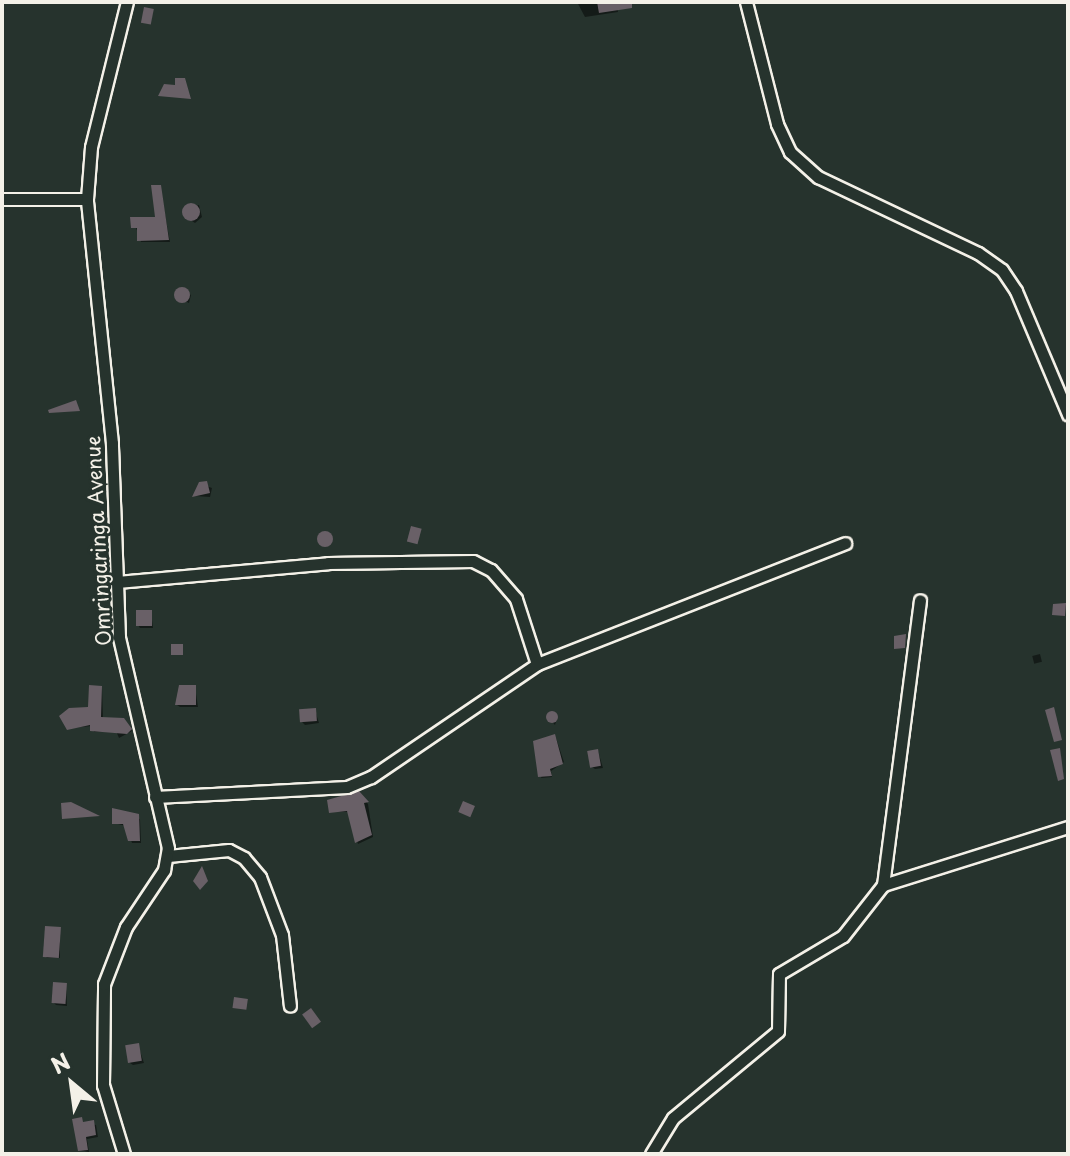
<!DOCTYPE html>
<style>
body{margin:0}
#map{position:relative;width:1070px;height:1156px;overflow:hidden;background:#26332d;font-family:"Playpen Sans",sans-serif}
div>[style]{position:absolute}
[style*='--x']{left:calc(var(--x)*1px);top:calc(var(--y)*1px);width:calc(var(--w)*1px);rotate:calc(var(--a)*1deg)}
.shadow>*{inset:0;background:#0007;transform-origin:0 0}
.building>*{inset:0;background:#696067;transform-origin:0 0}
.round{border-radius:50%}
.roads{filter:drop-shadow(2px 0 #f4f1e8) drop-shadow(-2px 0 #f4f1e8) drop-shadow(0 2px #f4f1e8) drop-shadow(0 -2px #f4f1e8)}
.minor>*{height:11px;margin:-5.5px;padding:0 5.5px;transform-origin:5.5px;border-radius:5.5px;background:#26332d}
span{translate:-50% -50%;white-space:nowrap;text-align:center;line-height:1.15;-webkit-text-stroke:6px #26332d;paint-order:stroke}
.street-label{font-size:20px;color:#f4f1e8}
.frame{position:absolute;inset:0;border:4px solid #f4f1e8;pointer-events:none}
.north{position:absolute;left:32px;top:1044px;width:80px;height:80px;-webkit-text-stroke:6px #26332d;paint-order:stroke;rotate:331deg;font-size:22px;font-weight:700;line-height:32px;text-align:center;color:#f4f1e8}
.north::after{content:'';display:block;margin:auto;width:28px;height:36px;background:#f4f1e8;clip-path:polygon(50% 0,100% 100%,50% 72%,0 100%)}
</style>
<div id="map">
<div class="shadow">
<div style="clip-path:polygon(577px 2px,617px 2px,618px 12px,585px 17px)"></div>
<div style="clip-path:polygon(160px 187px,170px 242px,141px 242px,133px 219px,158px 219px)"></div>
<div style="clip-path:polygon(199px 205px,202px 217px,195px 223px,183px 215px,187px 208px)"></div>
<div style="clip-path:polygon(180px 289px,191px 295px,189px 303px,177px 297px)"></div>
<div style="clip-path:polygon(201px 484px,212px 488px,210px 497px,195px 496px)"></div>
<div style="clip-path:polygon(324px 532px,332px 541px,325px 546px,320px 539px)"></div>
<div style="clip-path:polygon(151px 612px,153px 628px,140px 628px,138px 625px)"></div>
<div style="left:1040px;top:654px;width:8px;height:8px;rotate:76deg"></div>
<div style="clip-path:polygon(195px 687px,198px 707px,180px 707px,177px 705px)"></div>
<div style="clip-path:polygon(102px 688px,103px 719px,126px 723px,132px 731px,119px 738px,116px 731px,94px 732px,92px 726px,69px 728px,90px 709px)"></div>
<div style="clip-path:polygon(315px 710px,319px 723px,305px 725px,302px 722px)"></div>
<div style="clip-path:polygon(551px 713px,557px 718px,555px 725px,549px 718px)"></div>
<div style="clip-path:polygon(556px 738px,564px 762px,551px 771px,552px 777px,541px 778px)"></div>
<div style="clip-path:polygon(598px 751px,603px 768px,595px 769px,592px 767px)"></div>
<div style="clip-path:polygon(359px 793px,368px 804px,373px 837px,358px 844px,349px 812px,331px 812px)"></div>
<div style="clip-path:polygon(114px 810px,140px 819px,141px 843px,132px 843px,126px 826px,114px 823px)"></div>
<div style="clip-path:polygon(60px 929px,60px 958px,47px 958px,45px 956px)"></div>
<div style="clip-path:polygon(66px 985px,67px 1006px,56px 1005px,53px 1002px)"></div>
<div style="clip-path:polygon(138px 1045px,144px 1063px,133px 1065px,130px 1063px)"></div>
<div style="clip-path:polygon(75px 1121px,96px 1125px,98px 1137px,87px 1139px,89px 1152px,80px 1150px)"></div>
</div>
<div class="building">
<div style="clip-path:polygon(597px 2px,632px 2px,632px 8px,599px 13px)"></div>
<div style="left:144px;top:7px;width:10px;height:16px;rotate:11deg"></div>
<div style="clip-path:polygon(175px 78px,185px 78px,191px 99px,158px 96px,164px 84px,175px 85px)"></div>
<div style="clip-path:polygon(151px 185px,161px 185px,169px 240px,137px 241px,137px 228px,131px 228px,130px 217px,155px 217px)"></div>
<div class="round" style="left:182px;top:203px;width:18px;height:18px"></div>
<div class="round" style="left:174px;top:287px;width:16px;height:16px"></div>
<div style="clip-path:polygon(76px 400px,80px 411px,49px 413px,48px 410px)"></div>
<div style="clip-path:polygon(207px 481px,210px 493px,192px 497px,199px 482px)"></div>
<div style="left:411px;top:526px;width:11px;height:16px;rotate:15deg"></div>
<div class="round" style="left:317px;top:531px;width:16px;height:16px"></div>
<div style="clip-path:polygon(1066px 603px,1065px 616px,1052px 615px,1053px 604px)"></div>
<div style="left:136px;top:610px;width:16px;height:16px"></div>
<div style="clip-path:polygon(906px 634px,905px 648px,894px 649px,894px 636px)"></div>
<div style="left:183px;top:644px;width:11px;height:12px;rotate:90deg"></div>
<div style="clip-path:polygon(89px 685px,102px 686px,101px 717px,124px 718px,132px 729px,127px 734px,90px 731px,90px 725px,67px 730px,59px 716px,69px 708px,88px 707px)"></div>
<div style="clip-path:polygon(179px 685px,196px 685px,196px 705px,175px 705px)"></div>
<div style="clip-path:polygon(1054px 707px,1062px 740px,1054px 742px,1045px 710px)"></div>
<div style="left:316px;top:708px;width:13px;height:17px;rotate:86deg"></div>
<div class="round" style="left:546px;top:711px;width:12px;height:12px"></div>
<div style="clip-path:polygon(555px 734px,563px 764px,550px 769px,552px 776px,538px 777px,533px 741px)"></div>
<div style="clip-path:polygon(1060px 748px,1064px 779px,1058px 781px,1050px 750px)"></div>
<div style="left:598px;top:749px;width:17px;height:11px;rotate:80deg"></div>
<div style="clip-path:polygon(359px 791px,369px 802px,364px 803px,372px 835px,355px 843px,347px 811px,329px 813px,327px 800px)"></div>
<div style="left:463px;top:801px;width:13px;height:12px;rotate:23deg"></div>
<div style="clip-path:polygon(71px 802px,100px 816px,62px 819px,61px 803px)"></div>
<div style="clip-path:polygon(112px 808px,139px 814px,140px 841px,128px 841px,123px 824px,112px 824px)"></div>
<div style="clip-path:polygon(202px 866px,208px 881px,200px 890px,193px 881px)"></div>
<div style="left:45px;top:926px;width:16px;height:31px;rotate:4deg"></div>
<div style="left:53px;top:982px;width:14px;height:21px;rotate:4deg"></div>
<div style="left:234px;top:997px;width:14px;height:11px;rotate:8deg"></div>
<div style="left:311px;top:1008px;width:17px;height:11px;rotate:54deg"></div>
<div style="left:139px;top:1043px;width:18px;height:14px;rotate:81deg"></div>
<div style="clip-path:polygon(82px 1117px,83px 1122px,94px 1120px,96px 1135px,86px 1137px,88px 1150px,78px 1151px,72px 1119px)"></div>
</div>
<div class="roads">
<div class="minor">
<div style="--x:746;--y:2;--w:126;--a:75.7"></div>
<div style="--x:777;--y:124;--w:31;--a:65"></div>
<div style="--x:790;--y:152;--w:38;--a:42"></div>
<div style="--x:818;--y:177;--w:177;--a:25.4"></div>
<div style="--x:978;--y:253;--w:29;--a:35"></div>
<div style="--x:1002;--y:270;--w:25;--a:56"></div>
<div style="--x:1016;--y:291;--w:134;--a:67.1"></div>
<div style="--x:2;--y:199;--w:85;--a:0"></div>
<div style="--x:117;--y:582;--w:212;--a:-5.1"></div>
<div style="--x:328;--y:563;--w:145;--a:-0.8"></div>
<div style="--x:473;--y:561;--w:20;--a:27"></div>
<div style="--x:491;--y:570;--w:38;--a:49"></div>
<div style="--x:516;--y:599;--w:68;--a:72.1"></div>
<div style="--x:155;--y:797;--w:192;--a:-3"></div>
<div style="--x:347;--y:787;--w:26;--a:-23"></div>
<div style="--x:371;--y:777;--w:201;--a:-34.2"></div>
<div style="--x:537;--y:664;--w:331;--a:-21.4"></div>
<div style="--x:168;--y:856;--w:61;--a:-5.6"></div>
<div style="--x:229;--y:850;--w:17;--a:28"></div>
<div style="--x:244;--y:858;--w:25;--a:50"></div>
<div style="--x:260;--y:877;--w:62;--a:69.2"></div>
<div style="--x:282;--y:935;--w:71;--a:83.6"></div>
<div style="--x:883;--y:885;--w:194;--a:-17.4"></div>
<div style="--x:124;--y:1154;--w:72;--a:-106.9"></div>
<div style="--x:103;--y:1085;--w:101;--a:-89.4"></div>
<div style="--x:104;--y:984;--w:61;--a:-68.9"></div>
<div style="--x:126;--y:927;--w:69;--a:-56.3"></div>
<div style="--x:164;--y:870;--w:22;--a:-80"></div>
<div style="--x:168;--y:848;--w:217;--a:-103.1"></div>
<div style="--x:119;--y:637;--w:194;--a:-92.1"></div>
<div style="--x:112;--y:443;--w:245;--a:-95.9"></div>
<div style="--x:87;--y:199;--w:52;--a:-85.6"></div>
<div style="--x:91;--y:147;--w:149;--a:-76.1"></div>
<div style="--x:651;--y:1154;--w:42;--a:-58.6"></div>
<div style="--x:673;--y:1118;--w:136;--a:-39.6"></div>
<div style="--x:778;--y:1031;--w:57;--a:-89"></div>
<div style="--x:779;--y:974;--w:74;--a:-30.7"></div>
<div style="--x:843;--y:936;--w:65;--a:-51.9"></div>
<div style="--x:883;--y:885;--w:287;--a:-82.6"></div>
</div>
</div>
<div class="street-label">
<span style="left:98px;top:541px;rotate:-93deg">Omringaringa Avenue</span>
</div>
<div class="frame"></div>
<div class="north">N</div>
</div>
